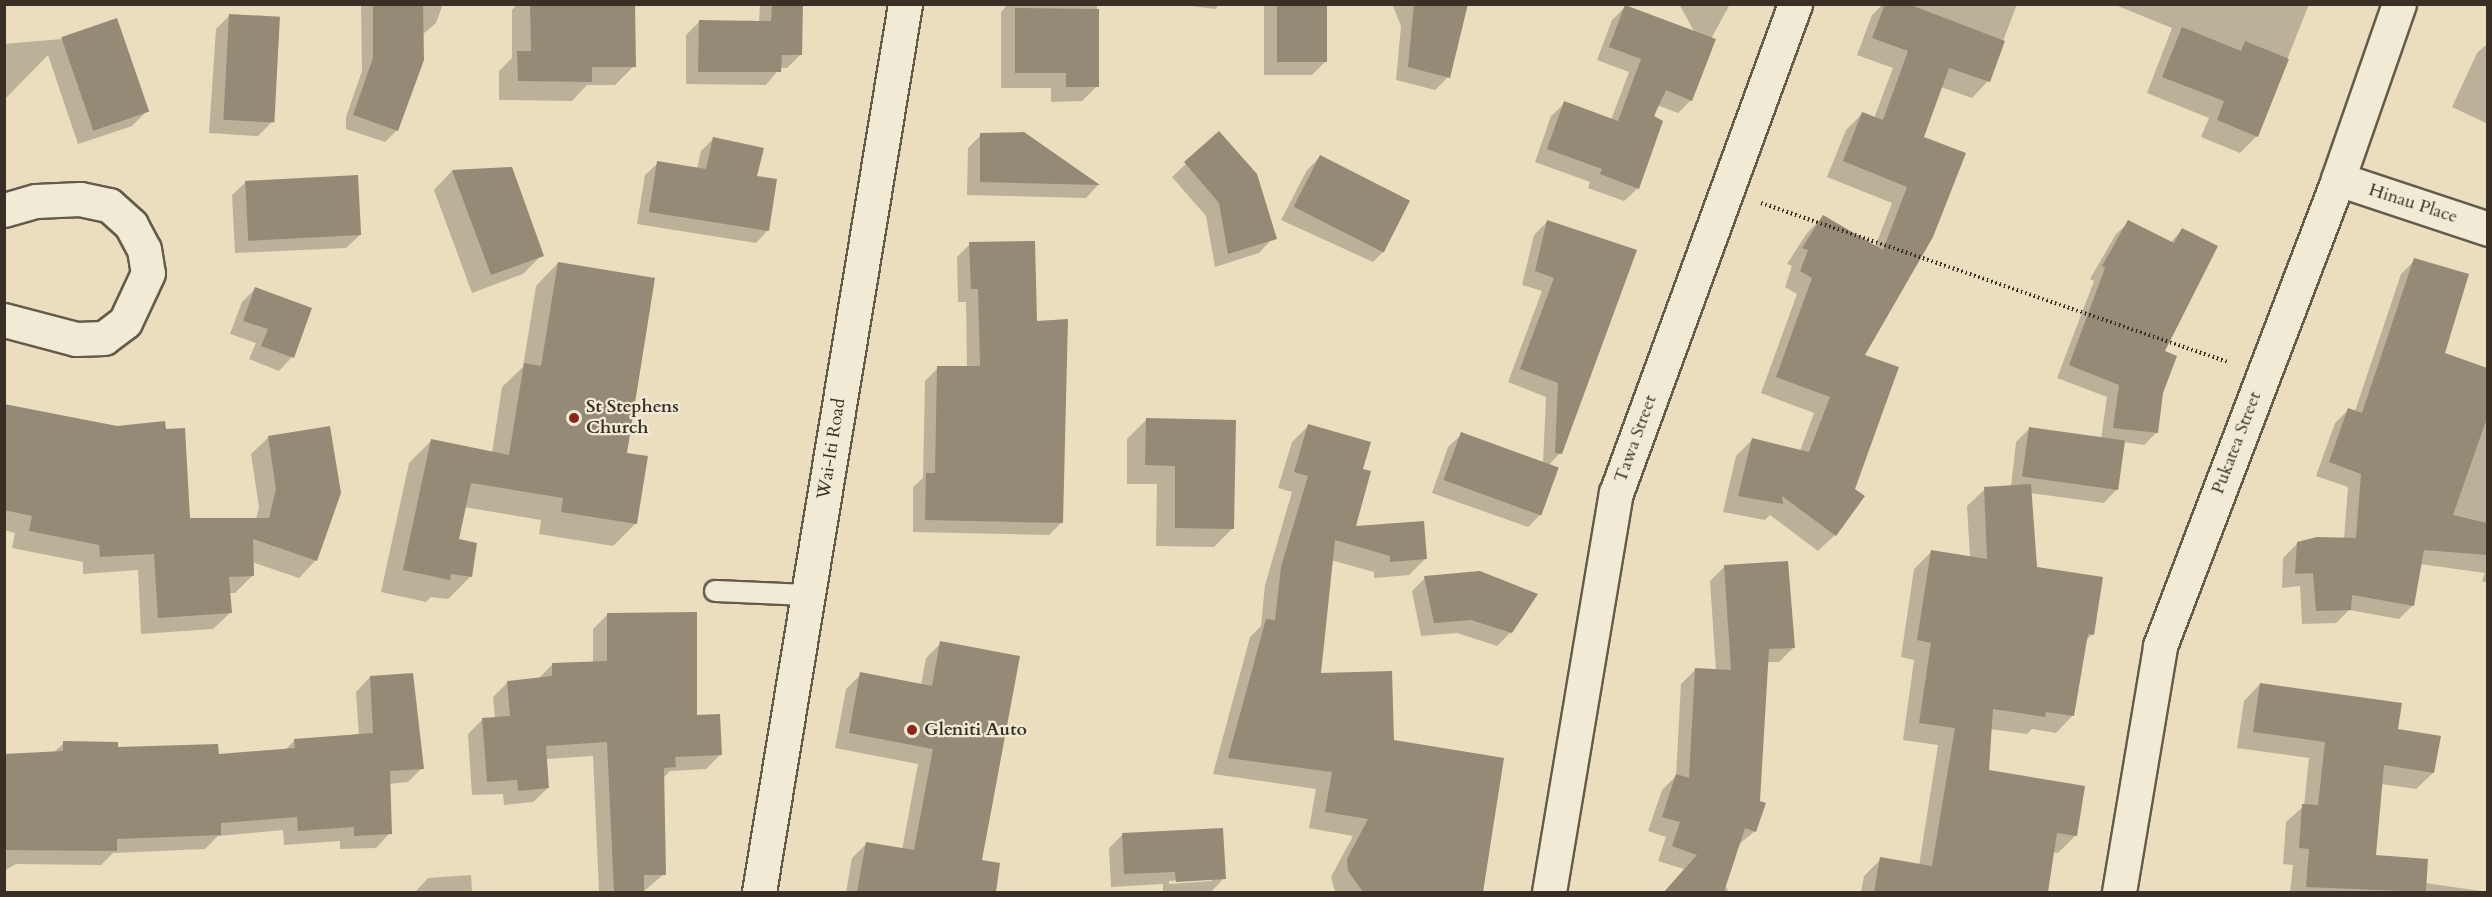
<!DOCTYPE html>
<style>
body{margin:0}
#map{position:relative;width:2492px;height:897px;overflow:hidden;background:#eadebe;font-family:Cardo,serif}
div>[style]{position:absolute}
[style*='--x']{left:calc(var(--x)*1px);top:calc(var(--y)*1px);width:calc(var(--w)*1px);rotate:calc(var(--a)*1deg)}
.shadow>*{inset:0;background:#0003}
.building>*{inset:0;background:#958a75;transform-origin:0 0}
.path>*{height:4px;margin-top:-2px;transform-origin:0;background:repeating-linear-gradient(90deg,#392f25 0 1.5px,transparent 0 4.5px)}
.roads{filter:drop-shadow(2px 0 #655b4b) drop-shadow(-2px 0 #655b4b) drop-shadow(0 2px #655b4b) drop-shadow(0 -2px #655b4b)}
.service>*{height:20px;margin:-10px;padding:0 10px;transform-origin:10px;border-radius:10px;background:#f1ead5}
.minor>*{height:33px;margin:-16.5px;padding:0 16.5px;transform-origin:16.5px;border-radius:16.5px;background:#f1ead5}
.tertiary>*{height:33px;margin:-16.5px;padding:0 16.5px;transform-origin:16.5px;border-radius:16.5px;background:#f1ead5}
.dots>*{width:16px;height:16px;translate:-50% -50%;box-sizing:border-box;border:3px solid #f1ead5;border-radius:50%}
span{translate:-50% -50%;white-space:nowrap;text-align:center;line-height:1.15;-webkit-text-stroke:4.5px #f1ead5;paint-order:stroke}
.street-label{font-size:18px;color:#392f25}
.poi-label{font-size:18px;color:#392f25;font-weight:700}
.left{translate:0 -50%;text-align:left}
.frame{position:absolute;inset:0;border:6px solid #392f25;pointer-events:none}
</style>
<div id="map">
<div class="shadow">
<div style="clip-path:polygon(361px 4px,443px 4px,436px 23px,422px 35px,397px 130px,385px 142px,346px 129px,346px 117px,362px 71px)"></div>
<div style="clip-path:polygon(517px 4px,633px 4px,634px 66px,615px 85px,587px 85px,572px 101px,499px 100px,499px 71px,512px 58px,512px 10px)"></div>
<div style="clip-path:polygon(760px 4px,801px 4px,801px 54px,787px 68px,780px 68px,766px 85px,686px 84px,686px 35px,700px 21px,759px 22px)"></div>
<div style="clip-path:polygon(1008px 4px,1097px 4px,1097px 86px,1082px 101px,1051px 102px,1051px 88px,1001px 88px,1001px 12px)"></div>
<div style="clip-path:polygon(1176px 4px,1220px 4px,1215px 9px)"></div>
<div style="clip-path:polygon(1264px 4px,1326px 4px,1325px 62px,1312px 75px,1264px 75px)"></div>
<div style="clip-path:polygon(1392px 4px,1466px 4px,1448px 77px,1435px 90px,1396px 80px,1401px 26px)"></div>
<div style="clip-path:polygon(1679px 4px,1730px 4px,1711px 39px,1691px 100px,1678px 113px,1657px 105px,1638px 188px,1624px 201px,1588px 188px,1590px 182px,1535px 162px,1551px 116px,1565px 103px,1611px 120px,1629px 72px,1597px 60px,1612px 20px,1625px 7px,1695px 33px)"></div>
<div style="clip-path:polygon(1883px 4px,2017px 4px,1988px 81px,1972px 98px,1941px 87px,1922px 138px,1862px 355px,1835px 535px,1818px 551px,1770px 515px,1765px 520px,1723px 512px,1736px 456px,1752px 440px,1800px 451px,1814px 413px,1761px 393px,1797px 294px,1785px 287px,1792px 266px,1787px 264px,1807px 233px,1823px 217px,1875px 247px,1892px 203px,1827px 177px,1846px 130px,1862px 114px,1874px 118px,1893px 68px,1857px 55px,1872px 15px)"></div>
<div style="clip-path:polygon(2113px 4px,2309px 4px,2257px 136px,2240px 153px,2201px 137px,2209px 118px,2147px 93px,2172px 28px)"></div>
<div style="clip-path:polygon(230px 15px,271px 123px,258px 136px,209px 133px,216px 29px)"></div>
<div style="clip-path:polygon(62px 39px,147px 111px,132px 126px,78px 144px,48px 55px,4px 100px,4px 44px)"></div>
<div style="clip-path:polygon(2488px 43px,2488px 124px,2452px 107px,2477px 53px)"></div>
<div style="clip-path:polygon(1023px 133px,1098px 185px,1086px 198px,967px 195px,968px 148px,981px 135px)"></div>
<div style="clip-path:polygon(1219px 133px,1272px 239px,1259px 253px,1215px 267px,1206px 216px,1172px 177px)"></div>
<div style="clip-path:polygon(713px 139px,755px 178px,768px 230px,756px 243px,637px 224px,645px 175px,658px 163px,697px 169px,701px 151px)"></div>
<div style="clip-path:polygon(1320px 157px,1386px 249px,1373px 262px,1281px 220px,1307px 170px)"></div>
<div style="clip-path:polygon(511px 169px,542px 255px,523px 274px,472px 293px,434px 190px,452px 171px)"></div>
<div style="clip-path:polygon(246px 182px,360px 235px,346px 248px,235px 253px,232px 195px)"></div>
<div style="clip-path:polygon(1547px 222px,1635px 251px,1560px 453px,1549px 465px,1541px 514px,1528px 527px,1432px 493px,1448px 447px,1462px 434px,1543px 463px,1546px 397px,1508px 382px,1542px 291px,1522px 285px,1534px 235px)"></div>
<div style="clip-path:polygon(2129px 222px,2170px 243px,2182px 230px,2163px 352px,2157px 432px,2144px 445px,2123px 442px,2117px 489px,2104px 503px,2030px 493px,2035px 568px,2092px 634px,2085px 642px,2073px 715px,2056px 733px,2032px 729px,2027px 734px,1990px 729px,1987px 771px,2076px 835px,2058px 853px,2053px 852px,2046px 892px,1861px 892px,1864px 876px,1881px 859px,1919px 866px,1938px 745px,1903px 740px,1914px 660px,1901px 657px,1914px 569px,1932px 551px,1970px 557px,1967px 506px,1985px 489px,2011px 487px,2016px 442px,2029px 429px,2101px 439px,2107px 397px,2057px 378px,2094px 281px,2090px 279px,2116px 234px)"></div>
<div style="clip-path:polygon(970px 244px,1035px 322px,1062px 522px,1049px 535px,913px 532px,913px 487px,923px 478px,925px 381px,938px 368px,967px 368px,966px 302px,958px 302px,957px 257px)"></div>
<div style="clip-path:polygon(2415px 260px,2401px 497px,2435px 509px,2488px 376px,2488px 583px,2482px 581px,2485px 573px,2420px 564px,2413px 605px,2399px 619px,2349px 610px,2336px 623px,2302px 624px,2300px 586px,2282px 588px,2283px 558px,2297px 544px,2344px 539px,2348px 487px,2316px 476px,2335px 423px,2349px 409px,2355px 411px,2401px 274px)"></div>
<div style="clip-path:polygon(558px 263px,625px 454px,636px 523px,613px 546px,539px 534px,541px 520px,464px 507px,457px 540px,471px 576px,448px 599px,431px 597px,426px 602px,381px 592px,409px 463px,431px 441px,492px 453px,502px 387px,523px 367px,536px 286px)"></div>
<div style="clip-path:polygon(255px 289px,292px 357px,279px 371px,249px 359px,256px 343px,230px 334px,242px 302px)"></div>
<div style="clip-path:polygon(4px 406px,189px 520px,256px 519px,259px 507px,251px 454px,269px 437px,316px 560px,299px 578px,252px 562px,253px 575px,235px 593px,229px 593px,231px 612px,213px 629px,141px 634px,138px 570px,83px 574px,83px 562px,12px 548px,15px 533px,4px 530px)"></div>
<div style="clip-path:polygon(1146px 420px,1233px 528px,1214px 547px,1156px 546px,1157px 484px,1127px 484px,1127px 439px)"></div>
<div style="clip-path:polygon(1308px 426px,1361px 470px,1354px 528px,1426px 558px,1409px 575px,1374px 578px,1374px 572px,1331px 560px,1319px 675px,1393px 741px,1502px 759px,1483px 892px,1335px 892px,1331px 877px,1353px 836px,1309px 828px,1316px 789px,1213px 774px,1250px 637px,1261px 626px,1265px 585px,1292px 492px,1278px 488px,1292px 442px)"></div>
<div style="clip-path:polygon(1725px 566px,1794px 647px,1779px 662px,1767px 662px,1755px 831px,1738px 845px,1725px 885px,1729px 892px,1664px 892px,1684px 869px,1658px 861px,1666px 837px,1648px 831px,1662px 790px,1676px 776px,1681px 684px,1696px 669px,1716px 671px,1710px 581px)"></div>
<div style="clip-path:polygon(1425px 578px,1511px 632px,1497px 646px,1457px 633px,1421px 636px,1412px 591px)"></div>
<div style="clip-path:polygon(608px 614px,695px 717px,720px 755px,706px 769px,670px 771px,663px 778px,664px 874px,643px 892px,599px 892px,593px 756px,546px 759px,548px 788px,533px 802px,504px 805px,503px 794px,472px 795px,468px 734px,483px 719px,495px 718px,493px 697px,508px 682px,538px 679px,552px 665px,593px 663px,593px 629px)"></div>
<div style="clip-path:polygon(941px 643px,980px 862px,999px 864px,994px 892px,846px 892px,852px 858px,867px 843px,902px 850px,918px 764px,835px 748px,846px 689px,861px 674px,921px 685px,926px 658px)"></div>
<div style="clip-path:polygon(370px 677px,422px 768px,408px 782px,389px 784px,390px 833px,376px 848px,340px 849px,340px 841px,284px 845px,283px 830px,218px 836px,205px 849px,113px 853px,101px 865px,16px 864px,4px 871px,4px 755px,53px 753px,64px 743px,217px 755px,285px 750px,295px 740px,359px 736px,356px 692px)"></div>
<div style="clip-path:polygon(2260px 684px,2396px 731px,2433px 773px,2416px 789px,2381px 784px,2375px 856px,2425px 883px,2488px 892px,2290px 892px,2293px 865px,2283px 864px,2286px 822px,2304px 806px,2309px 758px,2237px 748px,2244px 701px)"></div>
<div style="clip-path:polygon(evenodd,1122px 835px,1224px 878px,1211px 892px,1163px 892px,1163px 884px,1111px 887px,1109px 848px,1122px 835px,1212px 878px,1212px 881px,1169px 884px,1169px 881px,1212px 878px)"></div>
<div style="clip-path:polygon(471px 875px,472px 892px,415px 892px,428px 878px)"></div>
</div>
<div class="building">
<div style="clip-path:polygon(373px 4px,423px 4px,424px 60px,398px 131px,353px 115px,373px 58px)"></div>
<div style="clip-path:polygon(530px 4px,635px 4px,636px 67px,592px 67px,592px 82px,518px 81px,517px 51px,531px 51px)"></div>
<div style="clip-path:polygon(772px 4px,803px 4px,802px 55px,782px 55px,781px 72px,698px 72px,699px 20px,771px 21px)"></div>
<div style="left:1277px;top:4px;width:50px;height:58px"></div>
<div style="clip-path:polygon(1414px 4px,1468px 4px,1450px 78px,1408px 67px)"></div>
<div style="clip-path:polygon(1885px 4px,1908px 4px,2005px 41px,1990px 82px,1949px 68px,1924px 137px,1966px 153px,1933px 237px,1865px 355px,1899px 367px,1855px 489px,1865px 496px,1836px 536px,1782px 496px,1783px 504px,1738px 496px,1752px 438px,1809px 452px,1830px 397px,1776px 377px,1812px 278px,1800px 271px,1808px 250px,1802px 248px,1823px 215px,1883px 250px,1907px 187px,1843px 161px,1862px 112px,1883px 120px,1908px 51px,1872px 38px)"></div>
<div style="clip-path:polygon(1625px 5px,1716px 39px,1692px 101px,1666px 90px,1654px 116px,1663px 121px,1639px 189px,1600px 174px,1602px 169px,1547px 149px,1564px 101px,1618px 121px,1641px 59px,1609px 47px)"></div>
<div style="clip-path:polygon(1015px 8px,1099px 9px,1099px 87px,1066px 87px,1066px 73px,1015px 73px)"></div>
<div style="left:229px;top:14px;width:51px;height:106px;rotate:3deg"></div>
<div style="left:117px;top:18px;width:99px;height:59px;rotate:71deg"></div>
<div style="clip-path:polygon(2182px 27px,2241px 51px,2245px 41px,2289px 59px,2258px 137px,2217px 120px,2224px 101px,2162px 77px)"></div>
<div style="clip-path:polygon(1219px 131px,1257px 174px,1277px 239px,1228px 254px,1219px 203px,1184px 162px)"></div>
<div style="clip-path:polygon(1024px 132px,1100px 185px,980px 182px,980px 133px)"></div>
<div style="clip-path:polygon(713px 137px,764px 148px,757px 176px,777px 179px,769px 231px,649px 212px,657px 161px,706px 169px)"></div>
<div style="left:1320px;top:155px;width:101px;height:58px;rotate:27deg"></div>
<div style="clip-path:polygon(512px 167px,544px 256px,491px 275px,452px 170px)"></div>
<div style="left:358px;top:175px;width:60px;height:113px;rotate:87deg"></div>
<div style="clip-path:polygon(1547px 220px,1637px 250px,1562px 454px,1555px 453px,1558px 383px,1520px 369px,1554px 278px,1535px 271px)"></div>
<div style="clip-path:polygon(2128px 220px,2174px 243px,2182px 228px,2218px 246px,2165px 351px,2177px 356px,2163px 393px,2158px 433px,2113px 428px,2119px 385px,2069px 365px,2105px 268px,2102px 266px)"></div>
<div style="clip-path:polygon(1035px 241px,1037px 321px,1068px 319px,1063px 523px,925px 520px,926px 473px,935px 473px,937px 366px,980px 366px,978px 289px,971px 289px,969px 242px)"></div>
<div style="clip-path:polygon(2414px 258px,2469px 274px,2445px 353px,2487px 368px,2487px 418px,2453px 515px,2487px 523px,2487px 555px,2424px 550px,2414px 606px,2352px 595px,2351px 610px,2316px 611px,2313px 573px,2295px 574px,2297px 542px,2317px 537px,2356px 538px,2361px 474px,2329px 462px,2348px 408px,2362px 413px)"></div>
<div style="clip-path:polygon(558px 262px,655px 278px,627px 453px,648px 456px,637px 524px,561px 512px,563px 498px,471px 483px,459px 539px,477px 543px,472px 577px,451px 574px,450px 580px,403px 570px,431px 439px,509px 455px,524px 363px,541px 366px)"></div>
<div style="clip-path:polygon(255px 287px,312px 308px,294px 358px,261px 346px,268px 329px,243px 321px)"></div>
<div style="clip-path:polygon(4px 404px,117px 426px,165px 421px,166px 429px,185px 428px,190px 518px,269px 518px,276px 489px,268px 436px,330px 426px,341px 493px,317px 561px,253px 539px,254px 576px,229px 577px,232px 613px,158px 618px,154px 554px,100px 557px,99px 545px,29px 531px,32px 516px,4px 510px)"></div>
<div style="clip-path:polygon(1146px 418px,1236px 420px,1234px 529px,1175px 528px,1175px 466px,1145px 465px)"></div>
<div style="clip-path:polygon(1308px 424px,1371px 442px,1363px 469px,1371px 471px,1356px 526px,1424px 521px,1427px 559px,1390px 562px,1390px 556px,1335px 540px,1321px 673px,1392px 671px,1394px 740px,1504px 758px,1483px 892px,1363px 892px,1348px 871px,1347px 859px,1368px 819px,1325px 812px,1332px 772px,1228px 758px,1266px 619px,1275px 620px,1281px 567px,1308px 476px,1294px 472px)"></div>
<div style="left:2029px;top:427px;width:97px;height:50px;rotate:8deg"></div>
<div style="left:1461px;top:432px;width:104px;height:51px;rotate:20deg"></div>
<div style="clip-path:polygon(2031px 484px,2037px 567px,2103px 577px,2094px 635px,2088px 634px,2074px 716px,2046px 712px,2045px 717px,1993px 709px,1989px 770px,2085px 786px,2077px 836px,2057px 833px,2048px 892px,1874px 892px,1880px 857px,1932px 866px,1955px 728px,1919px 723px,1931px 643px,1917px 640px,1931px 550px,1987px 559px,1984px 487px)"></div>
<div style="clip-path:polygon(1788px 561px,1795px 648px,1769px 649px,1760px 801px,1766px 803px,1756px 832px,1745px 828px,1724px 892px,1664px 892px,1697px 855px,1672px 846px,1680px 822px,1662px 817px,1676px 774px,1689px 778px,1695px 668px,1731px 670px,1724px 565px)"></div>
<div style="clip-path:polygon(1480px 571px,1538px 594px,1512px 633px,1471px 620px,1434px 623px,1424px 576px)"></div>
<div style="clip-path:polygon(697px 612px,697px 715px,720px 714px,722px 755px,675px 757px,676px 767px,664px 768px,666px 875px,644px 875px,644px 892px,614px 892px,607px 742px,546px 746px,549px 788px,518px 791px,517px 780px,487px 782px,482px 718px,510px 716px,507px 681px,552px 676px,552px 663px,607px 661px,607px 613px)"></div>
<div style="clip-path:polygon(940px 641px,1020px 656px,982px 860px,1000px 863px,996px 892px,857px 892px,866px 842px,914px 850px,933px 749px,849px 733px,860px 672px,932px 686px)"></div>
<div style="clip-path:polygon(413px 673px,424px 769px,390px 771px,392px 834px,354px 836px,354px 827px,298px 831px,297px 817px,221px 823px,221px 835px,117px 839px,117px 851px,4px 850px,4px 754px,63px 751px,63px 741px,118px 742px,118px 747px,218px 744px,219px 754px,295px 748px,294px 739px,373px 733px,370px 676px)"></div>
<div style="clip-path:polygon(2260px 683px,2402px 703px,2398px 729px,2441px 736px,2434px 773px,2384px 765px,2376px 855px,2428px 859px,2426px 892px,2306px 887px,2309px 849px,2299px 848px,2302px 804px,2318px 805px,2325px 742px,2253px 732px)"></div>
<div style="clip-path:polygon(1223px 828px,1226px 879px,1176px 882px,1175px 872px,1124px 874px,1122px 833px)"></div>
</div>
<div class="path">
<div style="--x:1761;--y:203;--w:493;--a:18.8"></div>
</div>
<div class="roads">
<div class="service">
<div style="--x:715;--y:591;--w:93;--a:2.5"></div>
</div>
<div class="minor">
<div style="--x:2338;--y:179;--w:158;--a:18.4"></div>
<div style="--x:4;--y:210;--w:33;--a:-16"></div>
<div style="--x:36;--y:201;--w:44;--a:-2.6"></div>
<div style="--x:80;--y:199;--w:30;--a:12"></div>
<div style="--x:109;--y:205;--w:30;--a:42"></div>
<div style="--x:131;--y:225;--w:27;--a:62"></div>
<div style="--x:144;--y:249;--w:24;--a:81"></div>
<div style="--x:148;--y:273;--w:54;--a:115.1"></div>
<div style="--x:125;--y:322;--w:26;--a:143"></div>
<div style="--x:104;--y:338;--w:28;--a:178"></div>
<div style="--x:76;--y:339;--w:74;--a:-165.2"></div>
<div style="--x:1549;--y:892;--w:405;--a:-80.5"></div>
<div style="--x:1616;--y:493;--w:521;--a:-69.89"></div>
<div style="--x:2119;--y:892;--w:249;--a:-80.5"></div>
<div style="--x:2160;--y:646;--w:500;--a:-69.1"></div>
<div style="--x:2338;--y:179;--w:185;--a:-70.8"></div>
</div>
<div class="tertiary">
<div style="--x:759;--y:892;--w:900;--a:-80.66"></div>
</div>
</div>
<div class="dots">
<div style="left:574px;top:418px;background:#8f2418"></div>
<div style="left:912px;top:730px;background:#8f2418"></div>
</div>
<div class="street-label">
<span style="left:2413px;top:204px;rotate:18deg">Hinau Place</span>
<span style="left:1636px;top:439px;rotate:-70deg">Tawa Street</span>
<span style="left:2237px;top:443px;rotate:-69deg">Pukatea Street</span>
<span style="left:832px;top:449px;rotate:-81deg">Wai-Iti Road</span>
</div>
<div class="poi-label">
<span class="left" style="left:586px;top:418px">St Stephens<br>Church</span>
<span class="left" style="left:924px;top:730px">Gleniti Auto</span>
</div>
<div class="frame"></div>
</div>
